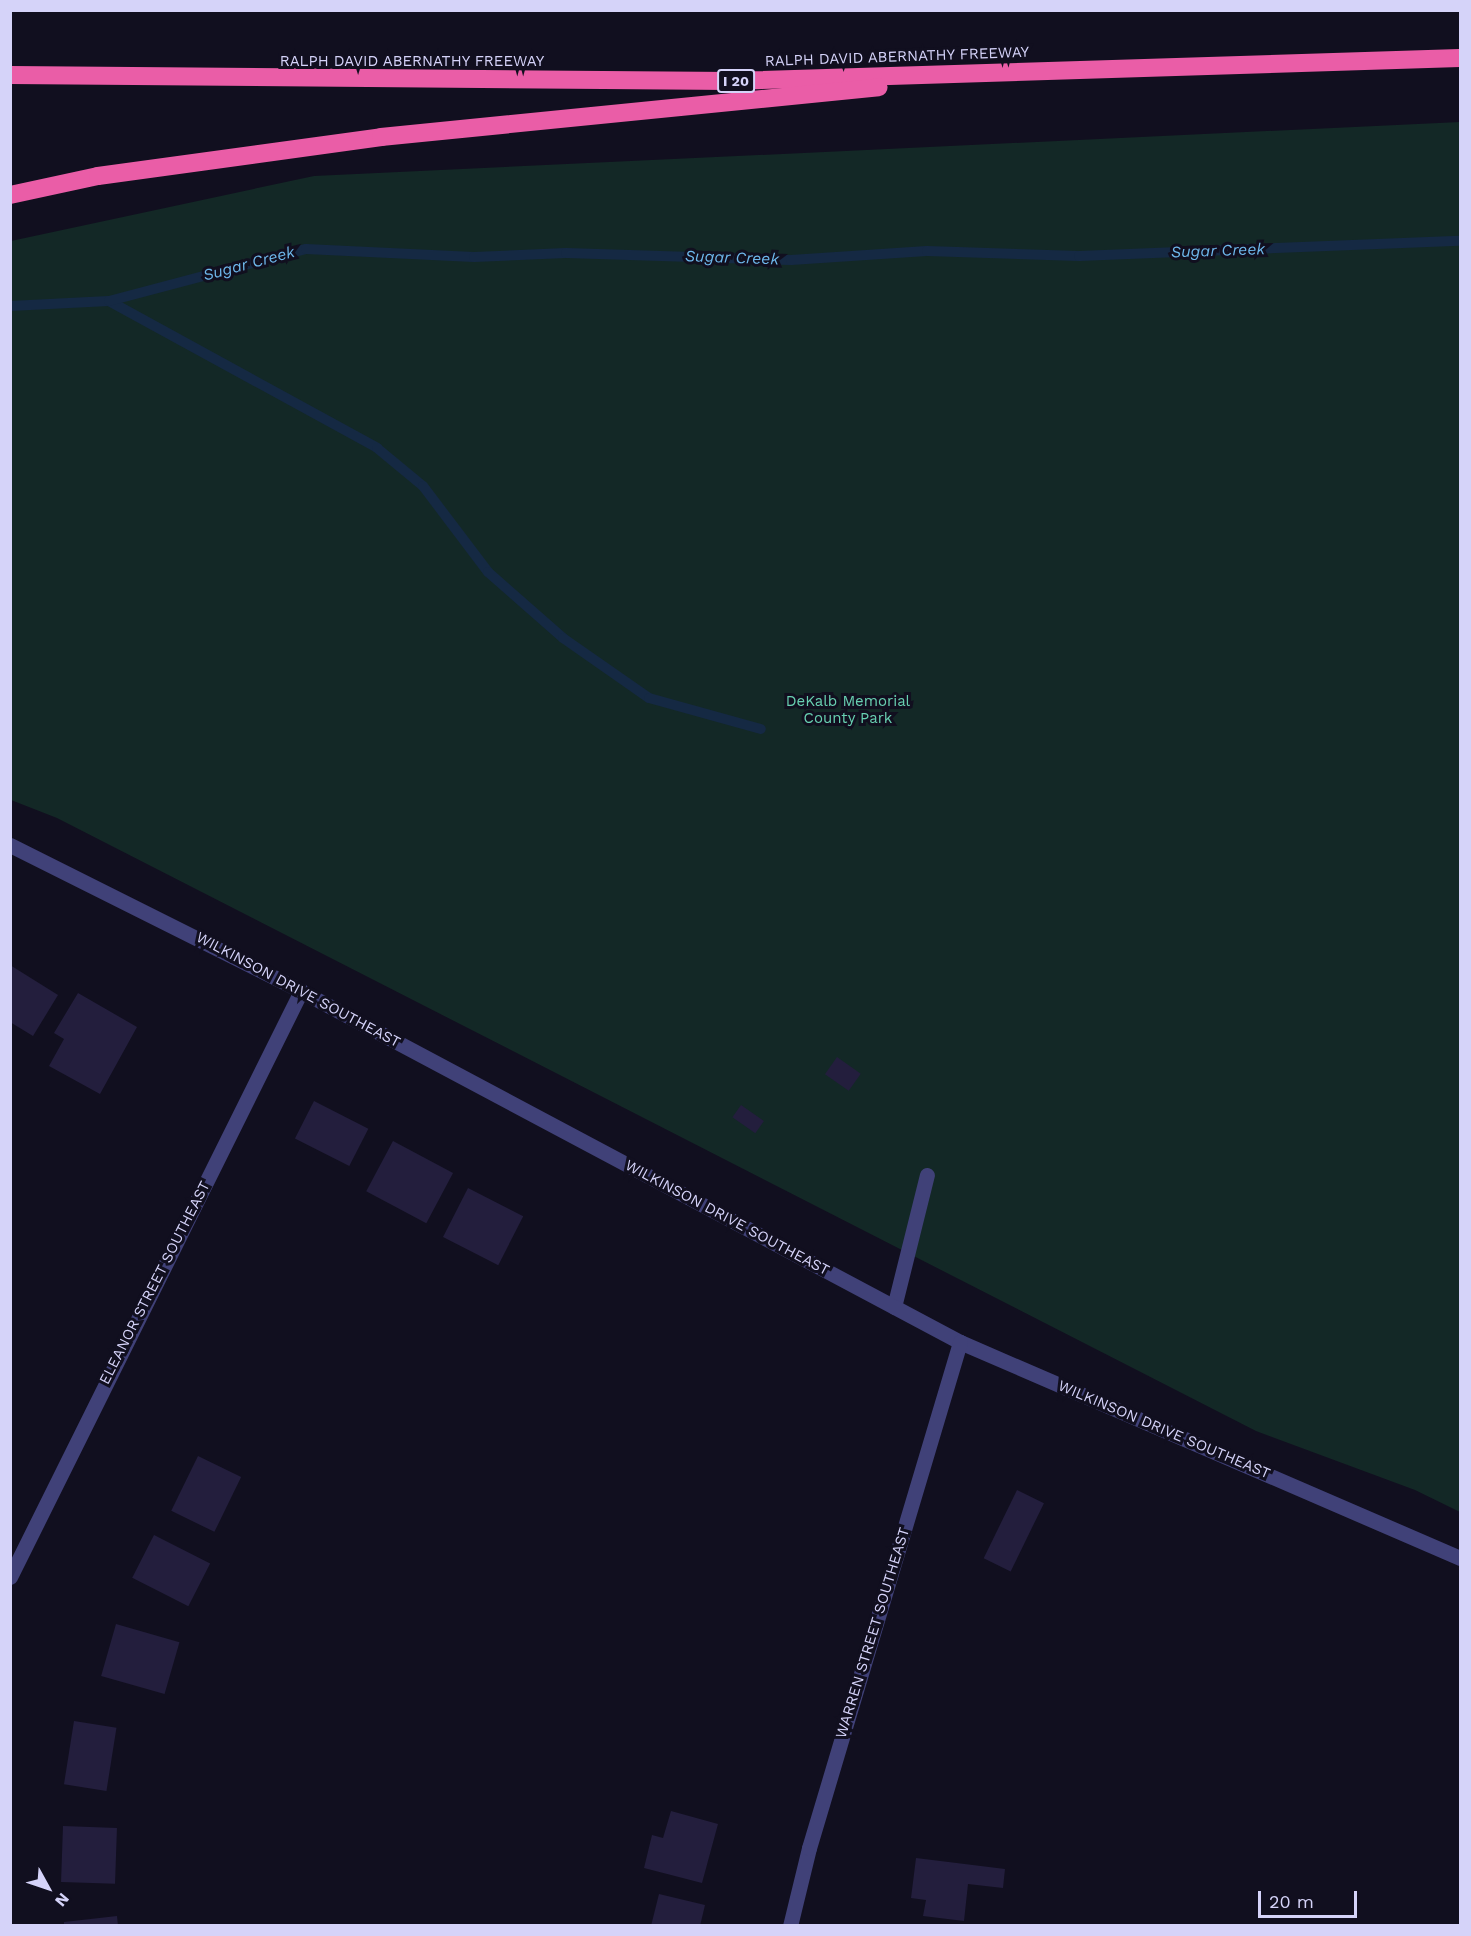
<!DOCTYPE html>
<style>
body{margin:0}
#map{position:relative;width:1471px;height:1936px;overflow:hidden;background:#110f1f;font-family:"Work Sans",sans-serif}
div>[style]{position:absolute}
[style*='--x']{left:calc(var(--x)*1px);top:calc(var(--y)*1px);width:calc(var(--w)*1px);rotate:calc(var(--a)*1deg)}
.green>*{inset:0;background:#132826}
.stream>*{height:10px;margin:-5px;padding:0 5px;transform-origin:5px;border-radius:5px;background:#152943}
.building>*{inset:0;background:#231e3d;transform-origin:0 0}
.lane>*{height:15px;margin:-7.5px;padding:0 7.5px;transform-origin:7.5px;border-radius:7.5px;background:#404178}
.street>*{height:15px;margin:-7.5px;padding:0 7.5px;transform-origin:7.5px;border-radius:7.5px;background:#404178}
.highway>*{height:18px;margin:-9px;padding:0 9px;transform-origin:9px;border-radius:9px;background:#ea5da7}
span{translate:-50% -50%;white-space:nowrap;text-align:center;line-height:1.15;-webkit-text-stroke:6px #110f1f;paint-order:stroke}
.shield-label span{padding:2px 4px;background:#110f1f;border:2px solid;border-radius:4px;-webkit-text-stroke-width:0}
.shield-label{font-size:14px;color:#d5d3f9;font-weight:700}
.street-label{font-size:15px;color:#d5d3f9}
.park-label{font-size:15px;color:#68d0b1}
.water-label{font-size:16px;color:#6eb8ec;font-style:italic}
.frame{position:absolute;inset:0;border:12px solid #d5d3f9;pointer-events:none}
.north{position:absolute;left:18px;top:1858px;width:60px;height:60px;-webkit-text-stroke:4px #110f1f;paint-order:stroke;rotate:130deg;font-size:16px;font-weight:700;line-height:24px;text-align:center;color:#d5d3f9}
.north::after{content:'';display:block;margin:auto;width:21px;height:27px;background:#d5d3f9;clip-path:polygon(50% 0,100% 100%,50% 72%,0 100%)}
.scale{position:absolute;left:1258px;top:1891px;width:99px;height:27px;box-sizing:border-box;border:3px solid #d5d3f9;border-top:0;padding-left:8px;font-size:18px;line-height:21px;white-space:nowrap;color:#d5d3f9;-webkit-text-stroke:4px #110f1f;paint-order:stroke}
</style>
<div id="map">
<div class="green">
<div style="clip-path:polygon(1460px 122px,1460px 1512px,1415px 1490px,1256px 1431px,57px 818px,11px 800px,11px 241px,314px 176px)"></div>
</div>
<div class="stream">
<div style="--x:109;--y:301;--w:306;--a:28.7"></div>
<div style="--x:377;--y:448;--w:60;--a:39.6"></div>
<div style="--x:423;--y:486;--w:108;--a:52.9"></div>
<div style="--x:488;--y:572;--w:100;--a:41.3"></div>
<div style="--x:563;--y:638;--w:105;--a:34.9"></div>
<div style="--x:649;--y:698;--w:116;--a:15.5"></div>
<div style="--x:10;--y:306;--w:99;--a:-2.9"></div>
<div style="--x:109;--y:301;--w:204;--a:-14.8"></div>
<div style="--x:306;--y:249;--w:168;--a:2.7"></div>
<div style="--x:474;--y:257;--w:92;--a:-2.5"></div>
<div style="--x:566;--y:253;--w:225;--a:1.8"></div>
<div style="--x:791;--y:260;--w:136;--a:-3.8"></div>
<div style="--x:927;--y:251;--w:152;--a:1.9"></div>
<div style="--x:1079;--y:256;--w:381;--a:-2.3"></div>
</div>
<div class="building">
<div style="clip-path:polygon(10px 965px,58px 995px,33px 1036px,10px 1022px)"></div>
<div style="clip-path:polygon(78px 993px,137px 1027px,100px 1094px,49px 1066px,64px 1039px,54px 1033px)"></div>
<div style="left:837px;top:1057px;width:29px;height:21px;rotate:35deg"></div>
<div style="left:314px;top:1101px;width:61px;height:42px;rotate:27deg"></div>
<div style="left:741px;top:1105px;width:28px;height:15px;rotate:35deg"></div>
<div style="left:393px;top:1141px;width:68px;height:57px;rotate:28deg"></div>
<div style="left:468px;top:1188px;width:62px;height:55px;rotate:27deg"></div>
<div style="left:198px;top:1456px;width:48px;height:61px;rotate:26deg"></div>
<div style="left:1017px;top:1490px;width:30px;height:76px;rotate:26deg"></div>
<div style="left:154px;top:1535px;width:63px;height:48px;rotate:27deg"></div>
<div style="left:116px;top:1624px;width:66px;height:54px;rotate:16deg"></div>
<div style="left:74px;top:1721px;width:43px;height:64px;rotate:9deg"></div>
<div style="clip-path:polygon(671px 1811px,718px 1824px,702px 1883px,644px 1868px,652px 1835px,663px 1838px)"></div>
<div style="left:63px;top:1826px;width:54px;height:56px;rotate:2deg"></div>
<div style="clip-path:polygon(916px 1858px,1005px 1869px,1003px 1888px,968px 1884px,964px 1921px,923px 1916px,926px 1900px,911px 1898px)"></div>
<div style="clip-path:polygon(659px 1894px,705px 1905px,700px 1926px,651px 1926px)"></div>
<div style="clip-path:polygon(117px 1916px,118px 1926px,64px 1926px,64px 1922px)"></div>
</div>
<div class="lane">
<div style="--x:894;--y:1307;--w:136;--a:-76"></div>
</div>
<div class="street">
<div style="--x:10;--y:845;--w:326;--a:26.6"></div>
<div style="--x:301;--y:991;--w:747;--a:28.04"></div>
<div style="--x:960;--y:1342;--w:545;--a:23.36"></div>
<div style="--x:10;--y:1577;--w:654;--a:-63.59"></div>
<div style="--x:790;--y:1926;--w:80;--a:-76.3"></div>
<div style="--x:809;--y:1848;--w:528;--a:-73.38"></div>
</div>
<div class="highway">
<div style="--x:10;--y:75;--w:721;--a:0.48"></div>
<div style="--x:731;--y:81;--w:729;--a:-1.81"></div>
<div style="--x:10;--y:195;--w:90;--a:-12.2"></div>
<div style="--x:98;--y:176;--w:286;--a:-7.8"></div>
<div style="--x:381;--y:137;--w:500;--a:-5.7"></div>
</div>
<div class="shield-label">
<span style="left:736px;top:81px">I 20</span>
</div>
<div class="street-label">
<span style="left:897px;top:57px;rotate:-2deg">RALPH DAVID ABERNATHY FREEWAY</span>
<span style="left:412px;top:62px">RALPH DAVID ABERNATHY FREEWAY</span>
<span style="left:298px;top:990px;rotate:28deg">WILKINSON DRIVE SOUTHEAST</span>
<span style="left:727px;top:1218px;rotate:28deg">WILKINSON DRIVE SOUTHEAST</span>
<span style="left:155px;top:1283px;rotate:-63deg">ELEANOR STREET SOUTHEAST</span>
<span style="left:1164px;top:1430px;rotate:23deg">WILKINSON DRIVE SOUTHEAST</span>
<span style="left:873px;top:1633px;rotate:-73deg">WARREN STREET SOUTHEAST</span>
</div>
<div class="park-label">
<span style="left:848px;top:710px">DeKalb Memorial<br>County Park</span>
</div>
<div class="water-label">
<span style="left:1218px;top:251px;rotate:-2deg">Sugar Creek</span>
<span style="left:732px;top:258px;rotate:2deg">Sugar Creek</span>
<span style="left:249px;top:264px;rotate:-15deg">Sugar Creek</span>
</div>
<div class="frame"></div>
<div class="north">N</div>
<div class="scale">20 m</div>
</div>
